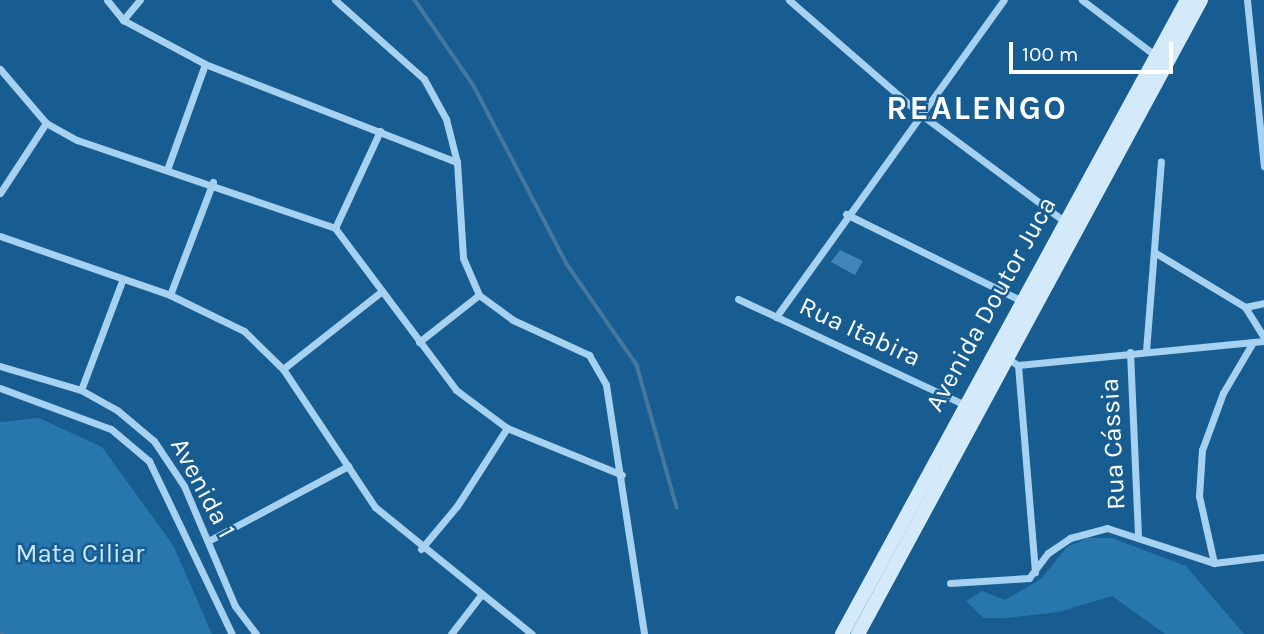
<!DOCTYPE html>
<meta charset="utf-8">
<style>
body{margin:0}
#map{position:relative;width:1264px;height:634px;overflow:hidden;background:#175d92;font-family:Karla,sans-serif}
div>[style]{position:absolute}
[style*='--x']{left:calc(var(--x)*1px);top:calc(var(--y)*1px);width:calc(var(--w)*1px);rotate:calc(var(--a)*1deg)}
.green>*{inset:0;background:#2776ae}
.stream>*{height:3.5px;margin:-1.75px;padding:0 1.75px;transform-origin:1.75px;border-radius:1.75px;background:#46789d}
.building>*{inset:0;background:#4086b9}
.minor>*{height:7px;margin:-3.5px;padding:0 3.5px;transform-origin:3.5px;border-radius:3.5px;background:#a6d1f0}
.secondary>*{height:14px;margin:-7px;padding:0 7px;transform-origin:7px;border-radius:7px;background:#d4eafb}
span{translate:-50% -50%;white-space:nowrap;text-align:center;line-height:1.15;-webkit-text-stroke:5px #175d92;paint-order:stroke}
.street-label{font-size:26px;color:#fff}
.park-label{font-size:26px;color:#cde8fb}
.district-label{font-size:33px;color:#fff;font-weight:700;letter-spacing:2px}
.scale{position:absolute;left:1009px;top:42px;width:164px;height:32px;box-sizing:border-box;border:4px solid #fff;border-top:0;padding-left:9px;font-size:21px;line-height:24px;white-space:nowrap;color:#fff;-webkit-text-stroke:5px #175d92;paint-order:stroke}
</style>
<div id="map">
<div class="green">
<div style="clip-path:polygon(39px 418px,102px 447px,173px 545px,212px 634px,0 634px,0 422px)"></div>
<div style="clip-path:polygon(1087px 538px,1112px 538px,1186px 566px,1244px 634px,1165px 634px,1112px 596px,1059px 612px,1006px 618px,983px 618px,966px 601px,982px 591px,1005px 600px,1041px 579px,1067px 547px)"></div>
</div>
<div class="stream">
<div style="--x:415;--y:0;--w:104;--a:55.5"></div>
<div style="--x:474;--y:86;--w:201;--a:62.4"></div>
<div style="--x:567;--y:264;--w:123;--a:55.3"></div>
<div style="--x:637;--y:365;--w:148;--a:74.3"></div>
<div style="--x:0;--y:632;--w:3;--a:45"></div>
</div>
<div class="building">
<div style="clip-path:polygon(840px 250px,863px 261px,855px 275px,831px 262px)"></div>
</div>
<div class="minor">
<div style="--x:107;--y:0;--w:26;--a:51"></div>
<div style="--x:123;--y:20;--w:93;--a:28.2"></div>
<div style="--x:205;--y:64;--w:270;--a:21.3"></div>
<div style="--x:335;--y:0;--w:119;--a:41.6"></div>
<div style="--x:424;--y:79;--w:46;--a:61.2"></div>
<div style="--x:446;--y:119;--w:44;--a:75.7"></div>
<div style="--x:457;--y:162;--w:96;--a:86.4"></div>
<div style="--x:463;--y:258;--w:40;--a:66.6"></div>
<div style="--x:479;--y:295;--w:42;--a:36.3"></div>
<div style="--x:513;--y:320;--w:84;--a:24.7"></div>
<div style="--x:589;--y:355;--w:34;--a:60"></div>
<div style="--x:606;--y:385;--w:252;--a:81.3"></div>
<div style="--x:789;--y:0;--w:172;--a:41"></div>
<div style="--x:919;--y:113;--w:181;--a:36.7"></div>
<div style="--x:1082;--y:0;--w:93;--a:37.1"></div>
<div style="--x:1247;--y:0;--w:167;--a:84.2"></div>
<div style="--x:123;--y:20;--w:26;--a:-50"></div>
<div style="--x:0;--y:69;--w:71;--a:49.6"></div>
<div style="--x:46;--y:123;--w:35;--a:29"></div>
<div style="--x:77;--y:140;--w:273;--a:18.8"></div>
<div style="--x:335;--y:228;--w:202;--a:53.2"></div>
<div style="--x:456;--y:390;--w:64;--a:36.7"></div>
<div style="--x:507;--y:428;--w:124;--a:22.2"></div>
<div style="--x:168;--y:167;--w:109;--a:-70.2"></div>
<div style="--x:0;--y:193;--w:84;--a:-56.7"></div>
<div style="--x:846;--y:214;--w:194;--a:26.3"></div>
<div style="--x:335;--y:228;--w:107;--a:-65.1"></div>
<div style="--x:0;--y:236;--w:180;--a:19.1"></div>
<div style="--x:170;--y:295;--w:82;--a:25.9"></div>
<div style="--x:244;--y:331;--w:54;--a:44.3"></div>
<div style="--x:283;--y:369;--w:166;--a:56.3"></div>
<div style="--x:375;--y:507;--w:202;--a:39"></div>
<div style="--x:1154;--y:252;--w:106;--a:31.1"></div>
<div style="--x:1245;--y:307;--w:36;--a:58"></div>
<div style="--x:170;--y:295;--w:121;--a:-69.2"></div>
<div style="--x:738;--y:299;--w:248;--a:25"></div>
<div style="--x:1245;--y:307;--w:19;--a:-12"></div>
<div style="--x:776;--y:317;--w:390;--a:-54.3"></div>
<div style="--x:419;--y:342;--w:76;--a:-38.1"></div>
<div style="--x:1146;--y:351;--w:190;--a:-85.5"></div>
<div style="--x:1130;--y:352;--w:182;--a:87.5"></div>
<div style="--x:1005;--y:357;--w:15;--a:32"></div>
<div style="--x:1018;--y:365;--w:247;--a:-5.6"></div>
<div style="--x:1018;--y:365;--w:208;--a:85.3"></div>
<div style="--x:0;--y:366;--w:84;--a:16.5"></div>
<div style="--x:81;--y:390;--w:41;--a:29.1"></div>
<div style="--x:117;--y:410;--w:48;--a:40"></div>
<div style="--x:154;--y:441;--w:54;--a:56.3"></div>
<div style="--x:184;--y:486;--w:130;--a:67"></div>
<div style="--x:235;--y:606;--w:35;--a:53"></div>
<div style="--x:283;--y:369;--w:126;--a:-38.2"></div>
<div style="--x:0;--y:388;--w:118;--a:20.3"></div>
<div style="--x:111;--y:429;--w:50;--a:40.1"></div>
<div style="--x:149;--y:461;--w:192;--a:64.4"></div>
<div style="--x:81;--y:390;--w:116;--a:-69.4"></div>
<div style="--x:210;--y:540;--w:157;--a:-28.2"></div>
<div style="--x:421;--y:549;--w:56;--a:-50.1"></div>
<div style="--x:457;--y:506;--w:93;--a:-57.3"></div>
<div style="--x:1214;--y:563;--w:69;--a:-102.6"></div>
<div style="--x:1199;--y:496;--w:46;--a:-86.3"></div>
<div style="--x:1202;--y:450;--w:61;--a:-69.8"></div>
<div style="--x:1223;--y:393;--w:59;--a:-59.5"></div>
<div style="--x:950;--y:583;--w:79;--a:-3.6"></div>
<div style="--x:1029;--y:578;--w:31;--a:-53"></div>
<div style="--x:1048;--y:553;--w:27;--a:-34"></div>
<div style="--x:1070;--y:538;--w:38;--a:-15"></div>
<div style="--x:1107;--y:528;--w:113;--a:18.1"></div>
<div style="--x:1214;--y:563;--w:50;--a:-6.8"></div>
<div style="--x:451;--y:634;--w:49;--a:-52.4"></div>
</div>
<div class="secondary">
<div style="--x:842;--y:634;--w:722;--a:-61.45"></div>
<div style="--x:858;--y:634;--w:721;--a:-61.59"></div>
</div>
<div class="street-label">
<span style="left:991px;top:304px;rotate:-61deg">Avenida Doutor Juca</span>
<span style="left:860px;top:332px;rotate:25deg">Rua Itabira</span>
<span style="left:1113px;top:444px;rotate:-93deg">Rua Cássia</span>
<span style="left:203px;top:488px;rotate:62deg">Avenida 1</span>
</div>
<div class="park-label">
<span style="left:80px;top:554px">Mata Ciliar</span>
</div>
<div class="district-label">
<span style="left:977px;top:109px">REALENGO</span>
</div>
<div class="scale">100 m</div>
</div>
